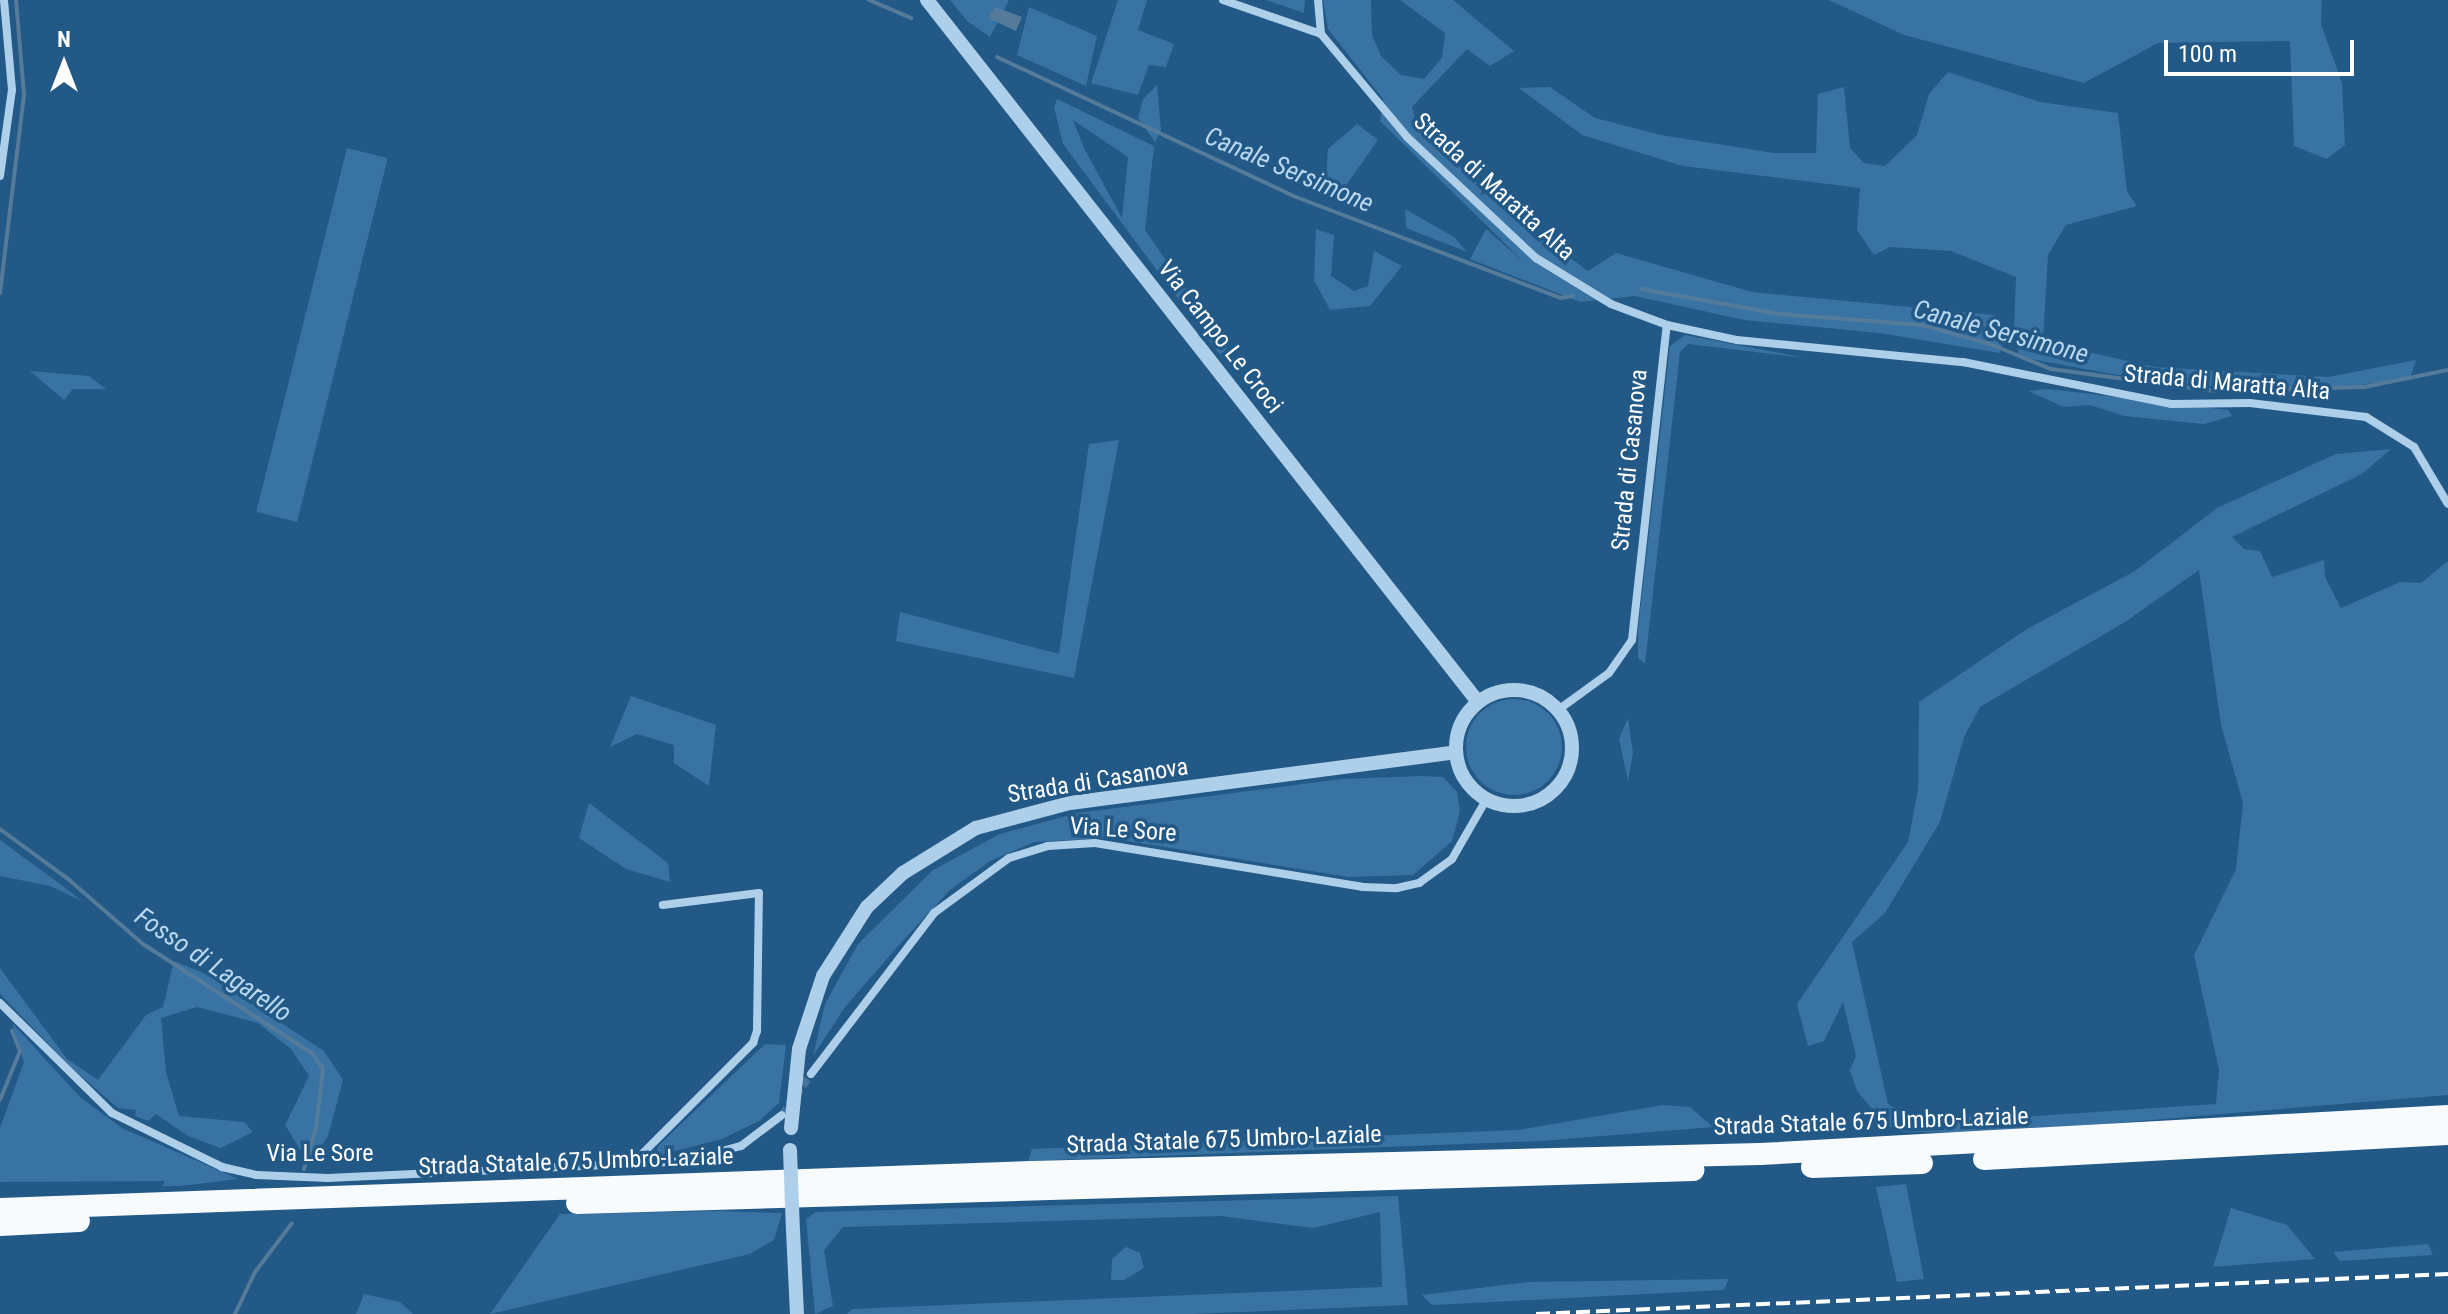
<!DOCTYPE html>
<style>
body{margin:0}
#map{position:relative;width:2448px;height:1314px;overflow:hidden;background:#235986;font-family:"Roboto Condensed",sans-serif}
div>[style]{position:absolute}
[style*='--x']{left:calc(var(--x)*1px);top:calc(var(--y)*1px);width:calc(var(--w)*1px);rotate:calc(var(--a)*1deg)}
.green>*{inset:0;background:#3873a3;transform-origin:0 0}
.round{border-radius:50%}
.water>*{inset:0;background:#557b9a}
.stream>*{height:4px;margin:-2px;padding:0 2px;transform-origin:2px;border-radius:2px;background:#557b9a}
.minor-tunnel>*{height:8px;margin-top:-4px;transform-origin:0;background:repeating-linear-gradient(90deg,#447298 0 8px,transparent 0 12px)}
.minor>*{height:8px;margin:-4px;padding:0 4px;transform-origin:4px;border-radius:4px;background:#aecfe9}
.tertiary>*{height:14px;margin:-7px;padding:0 7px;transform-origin:7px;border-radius:7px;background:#aecfe9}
.tertiary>.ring{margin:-7px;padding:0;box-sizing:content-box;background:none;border:14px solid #aecfe9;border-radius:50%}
.trunk>*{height:22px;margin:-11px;padding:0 11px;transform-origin:11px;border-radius:11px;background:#f8fbfe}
.rail>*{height:4px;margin-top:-2px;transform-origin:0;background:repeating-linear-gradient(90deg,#fff 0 14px,transparent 0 20px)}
.tertiary-bridge>*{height:14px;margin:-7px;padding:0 7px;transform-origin:7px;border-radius:7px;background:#aecfe9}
span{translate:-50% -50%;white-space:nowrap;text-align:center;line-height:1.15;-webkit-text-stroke:7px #235986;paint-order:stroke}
.street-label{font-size:24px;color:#fff}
.water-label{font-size:26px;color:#b9d8f0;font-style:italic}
.north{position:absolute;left:24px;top:24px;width:80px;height:80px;-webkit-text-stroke:6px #235986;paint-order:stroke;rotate:0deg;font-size:22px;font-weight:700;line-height:32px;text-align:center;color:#fff}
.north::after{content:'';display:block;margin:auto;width:28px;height:36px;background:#fff;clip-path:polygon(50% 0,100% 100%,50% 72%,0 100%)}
.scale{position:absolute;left:2164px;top:40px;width:190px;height:36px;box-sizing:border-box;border:4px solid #fff;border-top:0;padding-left:10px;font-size:24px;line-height:28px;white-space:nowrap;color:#fff;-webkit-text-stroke:6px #235986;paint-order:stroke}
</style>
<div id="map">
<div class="green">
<div style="clip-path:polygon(950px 0,1009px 0,990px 37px,967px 21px)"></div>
<div style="clip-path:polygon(1118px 0,1147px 0,1138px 30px,1174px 44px,1166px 67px,1149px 65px,1138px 95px,1091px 83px)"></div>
<div style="clip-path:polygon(1266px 0,1305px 0,1304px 13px)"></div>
<div style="clip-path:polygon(1323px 0,1371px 0,1372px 35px,1381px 56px,1401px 75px,1424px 79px,1442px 58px,1445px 33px,1400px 0,1453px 0,1514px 51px,1490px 66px,1467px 49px,1412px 107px,1418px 127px,1506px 211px,1588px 271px,1616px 253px,1752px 292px,1994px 315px,2005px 327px,2000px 353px,1879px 333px,1744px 320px,1635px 296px,1580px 302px,1470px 259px,1486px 229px,1525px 263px,1380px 121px,1383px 99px,1328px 29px)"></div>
<div style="clip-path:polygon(1829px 0,2322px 0,2321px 24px,2342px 83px,2345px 145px,2327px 159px,2294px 146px,2290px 41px,2158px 43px,2084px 83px,1904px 35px)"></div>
<div style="clip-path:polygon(1029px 7px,1097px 36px,1086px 86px,1017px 55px)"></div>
<div style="clip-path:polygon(1948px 72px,2040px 102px,2118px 113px,2127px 192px,2137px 206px,2066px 225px,2048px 255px,2043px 342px,2155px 367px,2256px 373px,2328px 377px,2416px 360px,2410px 378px,2304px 393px,2151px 381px,2019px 357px,2014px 328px,2016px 277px,1951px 251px,1890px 247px,1874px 255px,1857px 230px,1860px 188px,1683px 166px,1582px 135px,1519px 88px,1550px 87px,1595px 118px,1661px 135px,1774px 153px,1816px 153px,1818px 94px,1844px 87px,1850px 148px,1864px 163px,1885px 166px,1917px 135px,1929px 94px)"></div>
<div style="clip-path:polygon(1157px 85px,1161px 130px,1155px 142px,1138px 118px,1143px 99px)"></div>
<div style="clip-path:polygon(evenodd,1057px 99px,1154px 146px,1145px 230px,1233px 357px,1223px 359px,1063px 144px,1054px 107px,1057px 99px,1073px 120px,1128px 157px,1122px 218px,1085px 150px,1073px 120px)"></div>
<div style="clip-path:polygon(1357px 124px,1378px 140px,1340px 194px,1326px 178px,1328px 149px)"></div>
<div style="left:347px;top:148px;width:42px;height:375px;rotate:14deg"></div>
<div style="clip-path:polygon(1405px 209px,1454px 237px,1467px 252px,1406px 228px)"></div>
<div style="clip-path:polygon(1316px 229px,1334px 235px,1331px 276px,1354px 291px,1368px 286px,1374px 251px,1402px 266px,1370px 306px,1330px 310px,1314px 280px)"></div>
<div style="clip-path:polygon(1685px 335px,1806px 358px,1688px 344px,1680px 352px,1645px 664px,1638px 658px,1638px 630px,1670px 346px)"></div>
<div style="clip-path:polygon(30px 371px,89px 376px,106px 389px,73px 389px,64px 400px)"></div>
<div style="clip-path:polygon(2049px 389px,2228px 410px,2232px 416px,2204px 424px,2124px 416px,2090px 405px,2064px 407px,2028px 391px)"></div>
<div style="clip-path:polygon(1119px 440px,1074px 678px,896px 641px,900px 612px,1059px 654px,1089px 444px)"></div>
<div style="clip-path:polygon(evenodd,2391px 449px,2362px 474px,2232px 537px,2244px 549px,2260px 551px,2272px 577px,2324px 560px,2325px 577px,2341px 608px,2400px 582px,2421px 583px,2448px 561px,2448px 1095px,1995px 1133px,1900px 1132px,1885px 1124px,1857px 1091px,1850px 1070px,1856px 1056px,1843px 1002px,1824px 1041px,1808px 1046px,1797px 1004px,1908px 842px,1918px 790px,1919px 702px,2027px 629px,2135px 571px,2217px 508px,2336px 454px,2391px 449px,2199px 570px,2221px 725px,2243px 803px,2236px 869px,2194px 955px,2219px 1070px,2216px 1104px,1989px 1119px,1932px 1111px,1908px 1116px,1888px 1104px,1852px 942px,1885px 913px,1940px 822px,1964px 737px,1980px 707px,2125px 622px,2199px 570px)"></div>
<div style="clip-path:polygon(631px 696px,716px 725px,709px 786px,674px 763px,674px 745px,637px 734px,610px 747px)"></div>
<div class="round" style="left:1466px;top:699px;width:96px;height:96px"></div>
<div style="clip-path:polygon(1628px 718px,1633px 753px,1628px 781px,1619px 739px)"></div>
<div style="clip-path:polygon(1422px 776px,1443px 777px,1457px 792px,1460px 811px,1452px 841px,1413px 875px,1348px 877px,1109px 838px,1034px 842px,990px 861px,950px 890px,899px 945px,845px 1007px,813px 1056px,825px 1004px,858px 944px,933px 870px,1000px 834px,1077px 813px,1342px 779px)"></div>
<div style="clip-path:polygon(589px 803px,668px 863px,670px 882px,626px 869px,579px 838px)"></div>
<div style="clip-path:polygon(0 840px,60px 884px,82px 901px,50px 886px,0 876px)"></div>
<div style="clip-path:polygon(174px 961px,206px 974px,324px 1051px,343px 1080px,328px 1136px,309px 1164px,285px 1125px,309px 1076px,291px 1049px,258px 1023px,197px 1007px,161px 1018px,166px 1072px,179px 1116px,244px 1122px,253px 1132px,221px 1148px,188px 1136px,156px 1114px,148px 1121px,135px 1116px,136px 1110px,118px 1108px,74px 1070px,0 994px,0 968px,67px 1059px,98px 1080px,146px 1015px,163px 1007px)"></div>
<div style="clip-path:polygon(12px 1023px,81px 1098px,122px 1128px,238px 1179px,181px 1186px,162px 1186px,165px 1181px,0 1182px,0 1128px,24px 1062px)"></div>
<div style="clip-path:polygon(765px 1044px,786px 1045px,779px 1103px,759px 1121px,722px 1139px,656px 1156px,658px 1146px)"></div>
<div style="clip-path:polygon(1663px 1105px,1690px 1107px,1713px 1127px,1541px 1141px,1028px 1161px,1032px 1149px,1518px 1130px)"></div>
<div style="clip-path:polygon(1906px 1184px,1924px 1279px,1897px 1282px,1876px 1187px)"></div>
<div style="clip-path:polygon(1398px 1196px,1408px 1305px,1191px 1314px,847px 1314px,852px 1309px,1382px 1287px,1380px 1212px,1313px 1228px,1221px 1216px,843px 1227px,824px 1250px,833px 1306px,815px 1314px,806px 1219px,816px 1212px)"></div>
<div style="clip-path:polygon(2231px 1208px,2287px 1225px,2315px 1259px,2213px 1267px)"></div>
<div style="clip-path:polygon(717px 1211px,782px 1213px,774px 1240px,750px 1254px,490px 1314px,560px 1214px)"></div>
<div style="clip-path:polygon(2428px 1244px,2433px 1255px,2340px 1261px,2333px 1252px)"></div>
<div style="clip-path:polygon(1126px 1247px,1140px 1253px,1144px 1268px,1124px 1280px,1111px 1280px,1112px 1259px)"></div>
<div style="clip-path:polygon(1729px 1279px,1724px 1290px,1432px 1305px,1422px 1295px,1528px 1282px)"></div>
<div style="clip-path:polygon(364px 1294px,400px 1302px,413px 1314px,356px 1314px)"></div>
</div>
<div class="water">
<div style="clip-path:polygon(995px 7px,1022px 17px,1016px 31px,988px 18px)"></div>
</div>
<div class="stream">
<div style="--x:869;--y:0;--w:46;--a:23.2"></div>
<div style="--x:997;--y:57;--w:330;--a:25.1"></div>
<div style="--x:1296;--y:197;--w:283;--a:20.9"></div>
<div style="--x:1560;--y:298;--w:13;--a:-9"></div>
<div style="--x:1641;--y:289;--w:141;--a:10.2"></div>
<div style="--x:1780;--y:314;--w:142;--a:4.4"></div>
<div style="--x:1922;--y:325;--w:71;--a:15.6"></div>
<div style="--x:1990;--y:344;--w:66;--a:22.3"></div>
<div style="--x:2051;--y:369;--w:163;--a:7.7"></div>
<div style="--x:2213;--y:391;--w:151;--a:-1.5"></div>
<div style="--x:2364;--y:387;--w:86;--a:-11.4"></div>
<div style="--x:0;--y:293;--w:199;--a:-83.1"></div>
<div style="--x:24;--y:95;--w:95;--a:-94.8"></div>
<div style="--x:0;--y:829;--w:83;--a:36.2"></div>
<div style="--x:67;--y:878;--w:101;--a:41"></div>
<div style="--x:143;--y:944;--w:202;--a:32.9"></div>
<div style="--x:313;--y:1054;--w:18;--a:56"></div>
<div style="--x:323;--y:1069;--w:59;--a:96.8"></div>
<div style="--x:316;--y:1128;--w:43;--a:106.3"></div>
<div style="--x:0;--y:1100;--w:53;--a:-67.8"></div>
<div style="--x:20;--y:1051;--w:22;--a:-112"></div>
<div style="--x:235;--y:1314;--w:47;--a:-64.5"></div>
<div style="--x:255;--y:1272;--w:61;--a:-52.9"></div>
</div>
<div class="minor-tunnel">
<div style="--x:782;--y:1115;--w:50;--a:-54.7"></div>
</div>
<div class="minor">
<div style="--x:1223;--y:0;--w:104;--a:19.1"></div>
<div style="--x:1321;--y:34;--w:134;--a:50.1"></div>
<div style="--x:1407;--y:137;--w:177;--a:43.2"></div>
<div style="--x:1536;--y:258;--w:88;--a:31.5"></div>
<div style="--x:1611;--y:304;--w:60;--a:20.6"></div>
<div style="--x:1667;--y:325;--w:72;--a:12.1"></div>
<div style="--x:1737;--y:340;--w:227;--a:5.6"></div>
<div style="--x:1963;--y:362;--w:212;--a:11.4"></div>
<div style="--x:2171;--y:404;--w:79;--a:-0.7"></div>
<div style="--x:2250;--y:403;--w:117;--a:6.9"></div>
<div style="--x:2366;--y:417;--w:57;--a:32"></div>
<div style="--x:2414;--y:447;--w:66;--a:59.2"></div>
<div style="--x:1318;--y:0;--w:34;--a:85"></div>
<div style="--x:0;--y:176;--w:87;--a:-82.1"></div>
<div style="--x:12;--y:90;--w:90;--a:-95.1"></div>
<div style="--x:1558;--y:710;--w:63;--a:-36"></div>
<div style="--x:1609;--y:673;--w:40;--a:-55.1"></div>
<div style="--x:1632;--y:640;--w:317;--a:-83.7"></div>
<div style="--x:0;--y:1003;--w:157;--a:44.5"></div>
<div style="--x:112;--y:1113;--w:123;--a:26.1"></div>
<div style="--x:222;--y:1167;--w:35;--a:13"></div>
<div style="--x:256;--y:1175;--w:72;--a:2.4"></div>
<div style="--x:328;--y:1178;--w:357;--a:-2.7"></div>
<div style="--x:685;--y:1161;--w:58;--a:-15"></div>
<div style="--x:741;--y:1146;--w:51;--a:-37.1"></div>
<div style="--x:811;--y:1074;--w:203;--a:-52.6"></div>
<div style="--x:934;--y:913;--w:93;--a:-36.3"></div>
<div style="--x:1009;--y:858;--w:41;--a:-17.1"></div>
<div style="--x:1048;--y:846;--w:47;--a:-3.7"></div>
<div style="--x:1095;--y:843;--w:272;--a:9.3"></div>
<div style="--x:1363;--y:887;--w:34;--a:2"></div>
<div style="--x:1397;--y:888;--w:23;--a:-13"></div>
<div style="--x:1419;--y:883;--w:41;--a:-36"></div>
<div style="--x:1452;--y:859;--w:68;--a:-60"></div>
<div style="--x:631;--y:1165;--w:173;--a:-45"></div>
<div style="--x:753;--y:1043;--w:13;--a:-72"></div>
<div style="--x:757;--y:1031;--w:138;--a:-89.2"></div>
<div style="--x:759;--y:893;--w:97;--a:172.9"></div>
</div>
<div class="tertiary">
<div style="--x:927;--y:0;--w:892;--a:51.87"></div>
<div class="ring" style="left:1456px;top:690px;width:102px;height:102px"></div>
<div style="--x:799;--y:1049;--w:77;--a:-71.8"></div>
<div style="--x:823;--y:976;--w:82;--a:-57.5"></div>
<div style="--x:867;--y:907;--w:50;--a:-43.4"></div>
<div style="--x:903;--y:873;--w:86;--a:-31.7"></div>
<div style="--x:976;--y:828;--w:97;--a:-14.9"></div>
<div style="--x:1070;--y:803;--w:388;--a:-7.5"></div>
<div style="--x:793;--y:1230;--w:84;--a:87.3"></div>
</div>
<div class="trunk">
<div style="--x:1984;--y:1159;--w:465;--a:-3.1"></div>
<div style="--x:1812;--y:1167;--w:110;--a:-2.1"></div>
<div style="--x:577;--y:1203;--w:1117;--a:-1.69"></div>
<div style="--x:0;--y:1209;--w:1032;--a:-2.06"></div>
<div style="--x:1031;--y:1172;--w:729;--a:-1.41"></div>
<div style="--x:1760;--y:1154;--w:689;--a:-3.16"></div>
<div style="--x:0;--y:1225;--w:79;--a:-2.9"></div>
</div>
<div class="rail">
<div style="--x:1536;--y:1314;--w:913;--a:-2.51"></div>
</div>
<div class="tertiary-bridge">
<div style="--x:791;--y:1128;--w:79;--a:-84.2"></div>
<div style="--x:790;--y:1150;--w:80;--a:87.9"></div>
</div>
<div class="street-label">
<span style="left:1494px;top:187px;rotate:42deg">Strada di Maratta Alta</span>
<span style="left:1220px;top:337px;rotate:52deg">Via Campo Le Croci</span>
<span style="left:2227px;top:383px;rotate:5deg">Strada di Maratta Alta</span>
<span style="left:1630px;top:460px;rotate:-84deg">Strada di Casanova</span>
<span style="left:1098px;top:781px;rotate:-9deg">Strada di Casanova</span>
<span style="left:1123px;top:830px;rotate:4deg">Via Le Sore</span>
<span style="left:1871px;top:1122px;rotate:-2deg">Strada Statale 675 Umbro-Laziale</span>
<span style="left:1224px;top:1140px;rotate:-2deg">Strada Statale 675 Umbro-Laziale</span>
<span style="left:320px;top:1154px">Via Le Sore</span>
<span style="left:576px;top:1162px;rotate:-2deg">Strada Statale 675 Umbro-Laziale</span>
</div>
<div class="water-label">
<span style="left:1289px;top:170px;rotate:23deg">Canale Sersimone</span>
<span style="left:2001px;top:332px;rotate:15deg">Canale Sersimone</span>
<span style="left:213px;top:965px;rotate:34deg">Fosso di Lagarello</span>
</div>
<div class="north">N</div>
<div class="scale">100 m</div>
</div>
